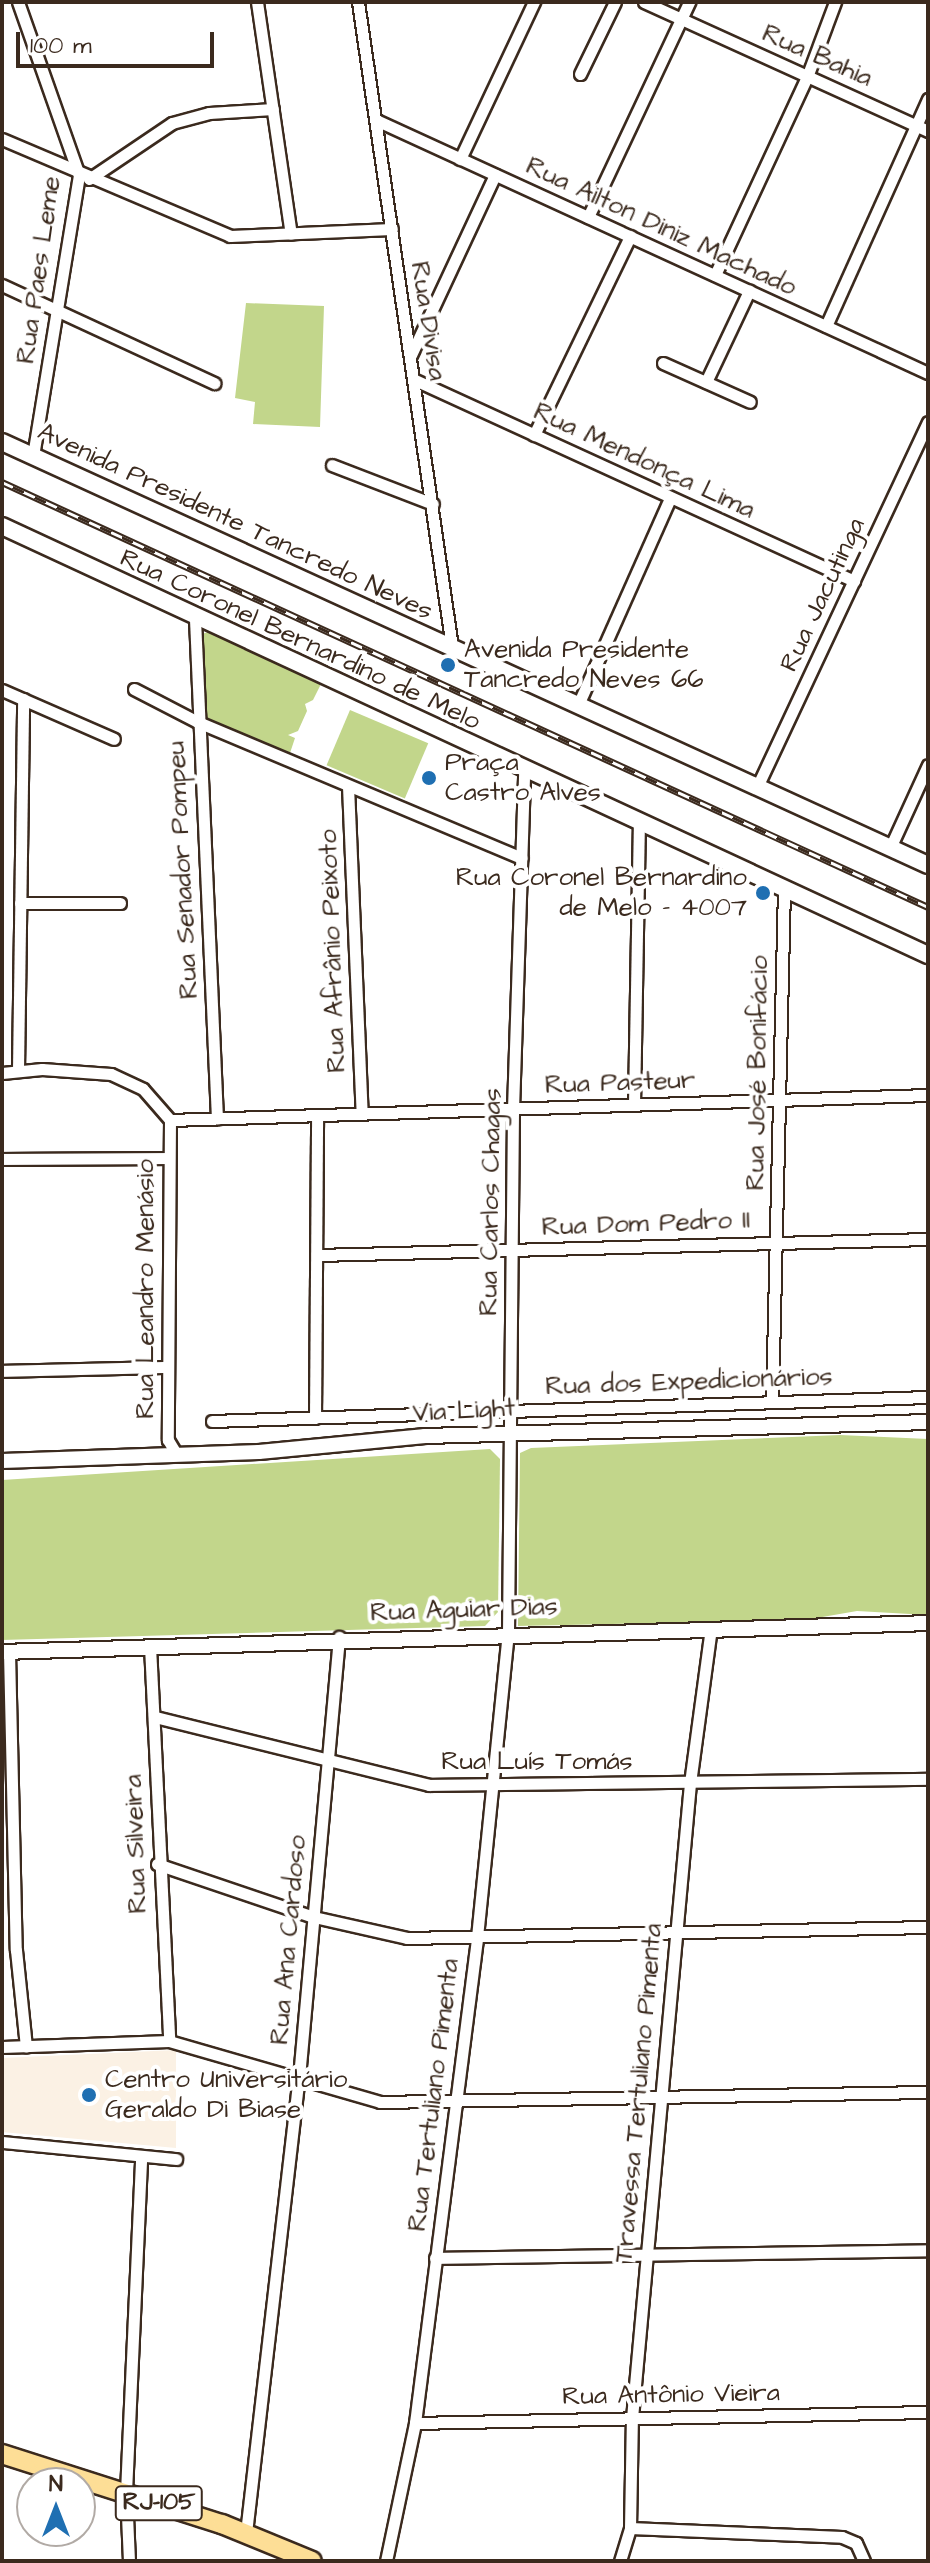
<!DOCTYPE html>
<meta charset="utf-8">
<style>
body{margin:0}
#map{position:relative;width:930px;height:2563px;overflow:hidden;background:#fff;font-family:"Architects Daughter",sans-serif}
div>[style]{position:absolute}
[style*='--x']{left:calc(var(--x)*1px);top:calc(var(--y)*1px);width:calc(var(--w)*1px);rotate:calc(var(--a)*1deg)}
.built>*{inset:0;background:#fbf1e4}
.green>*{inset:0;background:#c2d68b;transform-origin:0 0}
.roads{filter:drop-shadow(2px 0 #3b2a1e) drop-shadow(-2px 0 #3b2a1e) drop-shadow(0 2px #3b2a1e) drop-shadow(0 -2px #3b2a1e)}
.minor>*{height:11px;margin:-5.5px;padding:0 5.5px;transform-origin:5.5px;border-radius:5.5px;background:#fff}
.tertiary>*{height:14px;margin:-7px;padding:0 7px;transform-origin:7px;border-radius:7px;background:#fff}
.secondary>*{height:16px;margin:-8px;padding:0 8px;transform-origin:8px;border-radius:8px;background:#fff}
.primary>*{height:18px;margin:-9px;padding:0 9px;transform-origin:9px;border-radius:9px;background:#fdde96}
.rail>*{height:7px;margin-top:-3.5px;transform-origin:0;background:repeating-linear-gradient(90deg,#fff 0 12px,#3b2a1e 0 24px);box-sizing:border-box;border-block:2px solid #3b2a1e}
.dots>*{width:22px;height:22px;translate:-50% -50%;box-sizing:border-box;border:4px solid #fff;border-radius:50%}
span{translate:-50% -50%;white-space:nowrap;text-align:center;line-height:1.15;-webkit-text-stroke:8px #fff;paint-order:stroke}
.shield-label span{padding:2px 6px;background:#fff;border:2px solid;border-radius:6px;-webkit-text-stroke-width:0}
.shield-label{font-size:24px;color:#3b2a1e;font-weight:700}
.street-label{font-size:26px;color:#3b2a1e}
.poi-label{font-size:26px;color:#3b2a1e}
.left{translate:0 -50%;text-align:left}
.right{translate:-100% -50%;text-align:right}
.frame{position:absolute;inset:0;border:4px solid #3b2a1e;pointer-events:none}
.north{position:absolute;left:16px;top:2467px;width:80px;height:80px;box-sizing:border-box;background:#fff;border:2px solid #b1aaa5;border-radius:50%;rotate:0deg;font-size:22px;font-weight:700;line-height:32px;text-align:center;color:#3b2a1e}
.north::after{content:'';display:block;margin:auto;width:28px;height:36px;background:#1f6fb2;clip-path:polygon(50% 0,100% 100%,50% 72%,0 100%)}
.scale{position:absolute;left:16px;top:32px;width:198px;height:36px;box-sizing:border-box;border:4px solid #3b2a1e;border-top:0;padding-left:10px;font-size:24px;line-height:28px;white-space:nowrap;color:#3b2a1e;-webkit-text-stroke:6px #fff;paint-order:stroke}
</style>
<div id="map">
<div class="built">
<div style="clip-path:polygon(176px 2050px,176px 2148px,2px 2132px,2px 2058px)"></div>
</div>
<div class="green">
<div style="clip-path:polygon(246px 303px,324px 306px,320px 427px,253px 424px,255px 402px,235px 398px)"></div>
<div style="clip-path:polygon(208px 632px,321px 684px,313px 700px,305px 704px,307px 711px,298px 731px,288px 735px,295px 738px,289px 756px,205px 719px,202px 634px)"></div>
<div style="left:350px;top:710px;width:85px;height:60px;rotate:23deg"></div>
<div style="clip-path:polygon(840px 1435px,928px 1439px,928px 1615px,857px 1611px,805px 1620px,518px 1626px,520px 1453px,531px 1448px)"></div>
<div style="clip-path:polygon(490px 1449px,500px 1459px,498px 1612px,485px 1626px,2px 1640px,2px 1480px)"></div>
</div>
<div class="roads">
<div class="minor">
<div style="--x:18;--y:2;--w:183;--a:70.6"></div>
<div style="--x:79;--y:175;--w:285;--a:99.3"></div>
<div style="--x:257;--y:2;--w:234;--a:81.7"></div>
<div style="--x:358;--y:2;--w:652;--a:81.71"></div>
<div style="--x:644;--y:2;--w:312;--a:24.4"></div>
<div style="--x:580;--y:74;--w:80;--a:-64.1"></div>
<div style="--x:376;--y:120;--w:607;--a:24.62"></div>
<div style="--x:2;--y:139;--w:248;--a:23"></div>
<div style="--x:230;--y:236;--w:162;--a:-2.5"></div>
<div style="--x:460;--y:159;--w:174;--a:-64.8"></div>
<div style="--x:89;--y:179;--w:100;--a:-34"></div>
<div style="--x:172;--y:123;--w:38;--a:-15"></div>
<div style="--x:209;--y:113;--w:64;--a:-3.6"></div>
<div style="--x:588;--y:217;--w:238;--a:-64.8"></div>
<div style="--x:715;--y:275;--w:218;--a:-65.1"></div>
<div style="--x:807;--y:77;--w:80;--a:-69.5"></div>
<div style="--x:2;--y:285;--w:234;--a:24.8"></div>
<div style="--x:826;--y:326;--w:249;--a:-65.8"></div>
<div style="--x:411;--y:355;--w:199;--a:-65"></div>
<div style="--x:663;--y:363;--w:95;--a:24.1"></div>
<div style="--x:415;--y:380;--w:483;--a:24.6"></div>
<div style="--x:706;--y:382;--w:101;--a:-64.7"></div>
<div style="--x:534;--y:435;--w:221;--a:-64.2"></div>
<div style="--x:332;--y:465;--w:108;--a:21.1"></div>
<div style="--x:195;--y:619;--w:500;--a:87.48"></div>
<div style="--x:134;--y:689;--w:72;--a:27.3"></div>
<div style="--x:198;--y:722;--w:351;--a:22.8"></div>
<div style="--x:2;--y:690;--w:122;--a:23.6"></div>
<div style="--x:578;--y:705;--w:227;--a:-66"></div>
<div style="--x:348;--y:786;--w:328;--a:87.6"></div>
<div style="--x:757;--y:787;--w:403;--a:-64.9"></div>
<div style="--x:890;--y:848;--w:91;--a:-65.4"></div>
<div style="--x:20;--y:903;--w:100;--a:0"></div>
<div style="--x:18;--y:1070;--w:371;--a:-89.2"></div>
<div style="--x:2;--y:1073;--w:40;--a:-5.7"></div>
<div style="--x:42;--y:1069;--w:69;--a:4.1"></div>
<div style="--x:111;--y:1074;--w:35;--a:25"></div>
<div style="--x:143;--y:1089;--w:41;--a:48.9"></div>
<div style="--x:634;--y:1105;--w:282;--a:-89"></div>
<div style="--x:170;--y:1120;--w:758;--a:-1.89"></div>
<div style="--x:170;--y:1120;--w:320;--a:90.4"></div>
<div style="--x:168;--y:1440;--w:17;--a:59"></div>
<div style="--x:2;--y:1159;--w:166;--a:-0.3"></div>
<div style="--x:317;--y:1255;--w:611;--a:-1.5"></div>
<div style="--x:2;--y:1371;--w:166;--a:-1.4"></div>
<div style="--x:772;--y:1401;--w:512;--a:-88.66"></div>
<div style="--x:315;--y:1418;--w:303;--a:-89.6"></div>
<div style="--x:212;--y:1421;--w:716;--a:-1.92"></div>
<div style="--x:150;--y:1646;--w:395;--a:87.2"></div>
<div style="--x:9;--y:1652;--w:298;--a:88.7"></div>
<div style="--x:16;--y:1950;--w:97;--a:84.1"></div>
<div style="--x:155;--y:1717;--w:282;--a:13.9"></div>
<div style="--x:429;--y:1785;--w:499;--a:-0.7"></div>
<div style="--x:157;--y:1864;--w:166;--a:18.7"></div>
<div style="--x:314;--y:1917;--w:95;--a:12.7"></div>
<div style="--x:407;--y:1938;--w:521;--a:-1.21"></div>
<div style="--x:2;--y:2047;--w:167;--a:-2.1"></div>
<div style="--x:169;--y:2041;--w:220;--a:16.1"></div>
<div style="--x:380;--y:2102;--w:548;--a:-1.05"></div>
<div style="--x:2;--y:2142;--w:175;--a:5.6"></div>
<div style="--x:435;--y:2258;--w:493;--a:-0.9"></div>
<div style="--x:415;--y:2423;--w:513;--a:-1.23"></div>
<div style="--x:630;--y:2528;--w:212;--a:2.4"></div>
<div style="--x:842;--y:2537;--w:15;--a:23"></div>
<div style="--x:856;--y:2543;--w:20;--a:66"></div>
<div style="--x:246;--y:2533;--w:459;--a:-83.4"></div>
<div style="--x:299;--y:2077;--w:442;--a:-84.8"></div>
<div style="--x:129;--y:2561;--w:69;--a:-92.5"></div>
<div style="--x:126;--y:2492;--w:333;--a:-87.4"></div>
<div style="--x:386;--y:2561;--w:141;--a:-78.1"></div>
<div style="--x:415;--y:2423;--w:490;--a:-82.7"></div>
<div style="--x:477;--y:1937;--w:306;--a:-84.2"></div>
<div style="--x:508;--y:1633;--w:524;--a:-89.45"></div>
<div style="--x:513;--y:1109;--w:338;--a:-88.1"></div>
<div style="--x:620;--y:2561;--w:34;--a:-73"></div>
<div style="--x:630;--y:2528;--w:110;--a:-89"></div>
<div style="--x:632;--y:2418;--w:638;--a:-84.78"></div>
<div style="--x:690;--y:1783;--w:156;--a:-82.3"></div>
</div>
<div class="tertiary">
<div style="--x:2;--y:1461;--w:257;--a:-2"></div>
<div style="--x:259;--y:1452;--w:167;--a:-5.5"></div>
<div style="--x:425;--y:1436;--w:503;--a:-1.59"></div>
<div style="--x:2;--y:1652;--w:926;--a:-1.79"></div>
</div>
<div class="secondary">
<div style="--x:2;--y:442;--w:1018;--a:24.55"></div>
<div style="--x:2;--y:526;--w:1021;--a:24.86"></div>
</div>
<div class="primary">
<div style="--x:2;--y:2454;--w:231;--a:17.7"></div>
<div style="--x:222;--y:2524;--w:97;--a:22.3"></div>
</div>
</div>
<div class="rail">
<div style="--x:2;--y:482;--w:1019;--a:24.65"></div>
</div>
<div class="dots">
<div style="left:448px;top:665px;background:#1f6fb2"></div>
<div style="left:429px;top:778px;background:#1f6fb2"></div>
<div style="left:763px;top:893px;background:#1f6fb2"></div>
<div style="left:89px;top:2095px;background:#1f6fb2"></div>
</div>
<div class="shield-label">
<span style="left:159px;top:2503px">RJ-105</span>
</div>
<div class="street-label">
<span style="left:817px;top:56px;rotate:24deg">Rua Bahia</span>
<span style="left:661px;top:227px;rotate:25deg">Rua Ailton Diniz Machado</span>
<span style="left:39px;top:270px;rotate:-82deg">Rua Paes Leme</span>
<span style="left:428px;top:321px;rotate:81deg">Rua Divisa</span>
<span style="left:644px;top:461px;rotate:25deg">Rua Mendonça Lima</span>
<span style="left:235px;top:522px;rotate:25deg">Avenida Presidente Tancredo Neves</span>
<span style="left:823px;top:595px;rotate:-65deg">Rua Jacutinga</span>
<span style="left:300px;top:640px;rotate:25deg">Rua Coronel Bernardino de Melo</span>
<span style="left:183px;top:870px;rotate:-93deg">Rua Senador Pompeu</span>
<span style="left:333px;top:951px;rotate:-92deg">Rua Afrânio Peixoto</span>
<span style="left:758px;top:1073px;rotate:-89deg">Rua José Bonifácio</span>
<span style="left:620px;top:1083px;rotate:-2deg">Rua Pasteur</span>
<span style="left:491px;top:1202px;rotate:-89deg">Rua Carlos Chagas</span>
<span style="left:646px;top:1224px;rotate:-2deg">Rua Dom Pedro II</span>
<span style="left:146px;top:1289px;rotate:-90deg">Rua Leandro Menásio</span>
<span style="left:689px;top:1382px;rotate:-2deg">Rua dos Expedicionários</span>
<span style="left:464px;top:1411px;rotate:-3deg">Via Light</span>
<span style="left:464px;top:1610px;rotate:-2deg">Rua Aguiar Dias</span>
<span style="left:537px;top:1762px">Rua Luís Tomás</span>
<span style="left:136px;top:1844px;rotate:-92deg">Rua Silveira</span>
<span style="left:289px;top:1940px;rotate:-85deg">Rua Ana Cardoso</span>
<span style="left:639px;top:2093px;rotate:-85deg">Travessa Tertuliano Pimenta</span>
<span style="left:434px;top:2095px;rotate:-83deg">Rua Tertuliano Pimenta</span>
<span style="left:671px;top:2395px;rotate:-1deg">Rua Antônio Vieira</span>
</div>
<div class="poi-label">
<span class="left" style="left:464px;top:665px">Avenida Presidente<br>Tancredo Neves 66</span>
<span class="left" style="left:445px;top:778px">Praça<br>Castro Alves</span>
<span class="right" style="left:747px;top:893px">Rua Coronel Bernardino<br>de Melo - 4007</span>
<span class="left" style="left:105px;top:2095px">Centro Universitário<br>Geraldo Di Biase</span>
</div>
<div class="frame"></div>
<div class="north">N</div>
<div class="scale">100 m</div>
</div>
